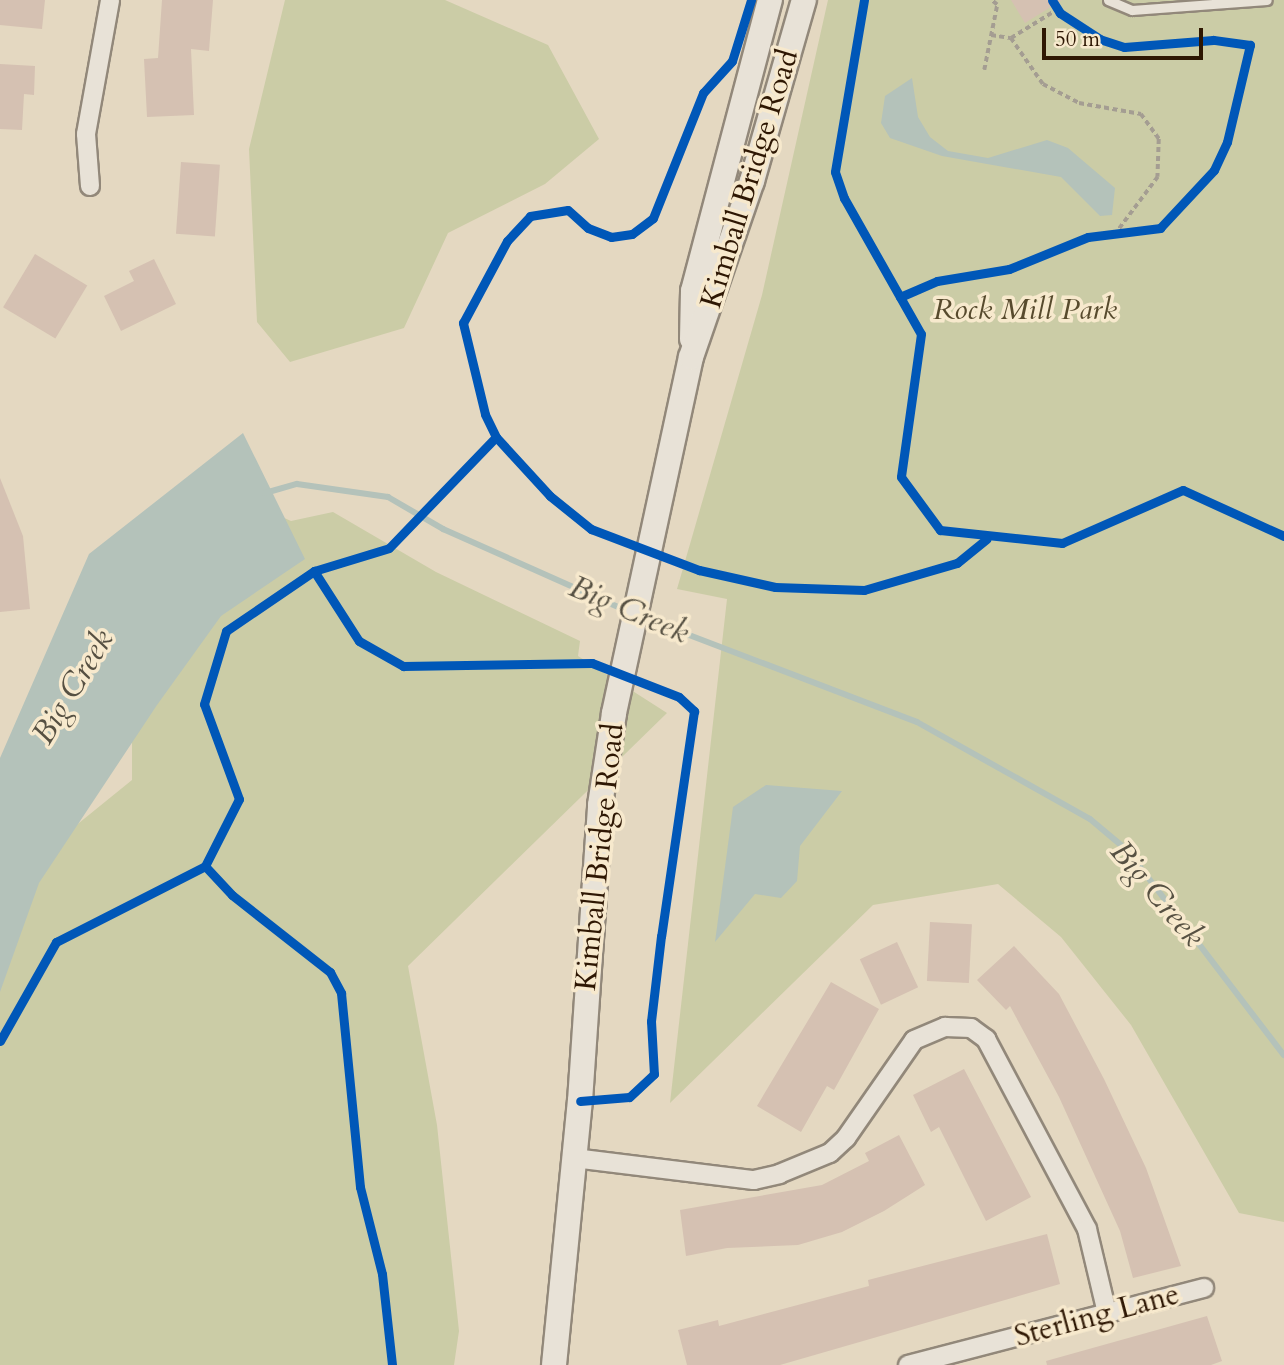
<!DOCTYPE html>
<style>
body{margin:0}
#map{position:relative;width:1284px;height:1365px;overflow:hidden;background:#e4d8c1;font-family:Cardo,serif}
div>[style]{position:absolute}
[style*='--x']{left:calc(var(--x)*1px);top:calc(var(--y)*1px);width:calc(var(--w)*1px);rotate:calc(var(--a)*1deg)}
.green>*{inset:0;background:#cbcca6}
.water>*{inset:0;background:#b4c2ba}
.stream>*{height:6px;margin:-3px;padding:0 3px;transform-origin:3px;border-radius:3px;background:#b4c2ba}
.building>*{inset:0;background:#d5c1b2;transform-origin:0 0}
.path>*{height:3.5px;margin-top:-1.75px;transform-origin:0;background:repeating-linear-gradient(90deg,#a49d92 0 5px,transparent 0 8.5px)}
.roads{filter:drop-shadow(2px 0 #92887a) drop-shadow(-2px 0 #92887a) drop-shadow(0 2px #92887a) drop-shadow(0 -2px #92887a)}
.lane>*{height:9px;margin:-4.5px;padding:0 4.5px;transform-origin:4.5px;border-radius:4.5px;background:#e8e2d7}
.street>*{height:18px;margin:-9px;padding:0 9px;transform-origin:9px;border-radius:9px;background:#e8e2d7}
.secondary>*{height:24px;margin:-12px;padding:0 12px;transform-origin:12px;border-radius:12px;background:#e8e2d7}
.cycleway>*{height:9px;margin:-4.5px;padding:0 4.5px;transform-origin:4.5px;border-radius:4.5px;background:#0057b8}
span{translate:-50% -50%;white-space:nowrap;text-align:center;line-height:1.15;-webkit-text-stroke:7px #f7e9cd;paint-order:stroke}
.street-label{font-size:30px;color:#2e1703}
.park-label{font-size:30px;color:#574a2d;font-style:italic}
.water-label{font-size:32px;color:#565042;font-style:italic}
.scale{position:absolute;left:1042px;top:28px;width:161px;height:32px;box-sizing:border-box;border:4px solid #2e1703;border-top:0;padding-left:9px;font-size:21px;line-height:24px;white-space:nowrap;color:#2e1703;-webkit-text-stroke:5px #f7e9cd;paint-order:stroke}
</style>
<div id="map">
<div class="green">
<div style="clip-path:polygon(285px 0,445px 0,548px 45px,599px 139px,545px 184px,448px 233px,404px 328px,290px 362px,257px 322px,249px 149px)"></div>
<div style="clip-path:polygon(828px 0,1284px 0,1284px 1222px,1239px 1213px,1131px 1025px,1061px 937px,998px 884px,873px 905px,670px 1103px,727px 599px,677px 589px,762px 295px)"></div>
<div style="clip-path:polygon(264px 509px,291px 521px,333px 512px,436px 572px,580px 641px,578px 656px,667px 713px,408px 966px,437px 1125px,459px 1331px,454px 1365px,0 1365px,0 887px,132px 780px,132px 657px)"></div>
</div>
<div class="water">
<div style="clip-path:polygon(912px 78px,918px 117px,930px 137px,948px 151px,988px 158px,1047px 140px,1068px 148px,1115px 188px,1112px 215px,1100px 216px,1061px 177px,942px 156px,890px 138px,881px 123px,885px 96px)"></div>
<div style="clip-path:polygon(243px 433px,305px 559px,221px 616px,157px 705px,39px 883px,0 992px,0 758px,89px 554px)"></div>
<div style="clip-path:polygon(766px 785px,842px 791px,800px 846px,797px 881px,781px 898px,755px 894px,715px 942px,733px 807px)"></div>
</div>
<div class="stream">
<div style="--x:265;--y:493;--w:33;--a:-16"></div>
<div style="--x:297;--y:484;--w:92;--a:8.1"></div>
<div style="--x:388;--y:497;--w:64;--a:30.2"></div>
<div style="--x:443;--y:529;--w:207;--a:24"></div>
<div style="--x:642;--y:617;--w:294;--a:20.9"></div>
<div style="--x:917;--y:722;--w:198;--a:29.3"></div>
<div style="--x:1090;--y:819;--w:48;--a:40"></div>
<div style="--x:1127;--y:850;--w:258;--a:52.6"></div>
</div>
<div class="building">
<div style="clip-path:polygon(0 0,45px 0,42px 29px,0 25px)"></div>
<div style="clip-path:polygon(162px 0,213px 0,209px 51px,191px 49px,194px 115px,147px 117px,144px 59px,158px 58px)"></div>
<div style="clip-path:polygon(1011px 0,1062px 0,1025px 23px)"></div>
<div style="clip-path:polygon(0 64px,35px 66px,34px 95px,24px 94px,22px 130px,0 129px)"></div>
<div style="left:181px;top:162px;width:39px;height:72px;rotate:4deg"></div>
<div style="left:35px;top:254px;width:61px;height:62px;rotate:31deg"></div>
<div style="clip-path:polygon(154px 259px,176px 304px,121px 331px,104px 296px,134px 281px,129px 271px)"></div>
<div style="clip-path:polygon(0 478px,23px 536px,30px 609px,0 612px)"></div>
<div style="left:930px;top:922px;width:42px;height:59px;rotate:3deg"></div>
<div style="left:897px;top:942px;width:50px;height:41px;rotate:65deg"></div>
<div style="clip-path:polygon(1014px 946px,1059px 994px,1104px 1079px,1146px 1168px,1181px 1266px,1133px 1278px,1120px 1231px,1059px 1097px,1010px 1006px,1006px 1010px,977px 980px)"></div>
<div style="clip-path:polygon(831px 982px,879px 1009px,834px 1090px,827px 1086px,801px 1132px,757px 1106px)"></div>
<div style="clip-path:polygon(964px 1069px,1031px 1197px,986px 1221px,939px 1127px,931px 1132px,913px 1095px)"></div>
<div style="clip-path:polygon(899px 1135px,925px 1185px,884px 1211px,842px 1232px,798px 1245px,727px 1248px,686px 1256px,680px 1210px,822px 1185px,869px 1161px,865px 1153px)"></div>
<div style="clip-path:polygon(1047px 1234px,1060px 1284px,780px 1365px,687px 1365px,678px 1330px,718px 1320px,719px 1326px,869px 1286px,868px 1280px)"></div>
<div style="clip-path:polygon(1207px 1316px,1222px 1361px,1211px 1365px,1047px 1365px,1046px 1361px)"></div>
</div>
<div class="path">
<div style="--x:991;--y:35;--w:20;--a:9"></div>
<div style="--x:1011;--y:38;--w:55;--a:-31.7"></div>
<div style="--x:1011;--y:38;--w:56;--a:55.2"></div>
<div style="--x:1043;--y:84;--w:41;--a:27.8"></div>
<div style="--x:1079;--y:103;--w:63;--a:10.1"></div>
<div style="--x:1141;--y:114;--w:31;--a:54"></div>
<div style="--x:1159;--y:139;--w:38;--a:92"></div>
<div style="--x:1158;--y:177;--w:69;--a:126.7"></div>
<div style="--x:984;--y:70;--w:66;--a:-78.7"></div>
<div style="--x:997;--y:5;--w:8;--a:-140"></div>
</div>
<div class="roads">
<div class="lane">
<div style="--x:1108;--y:0;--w:26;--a:23"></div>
<div style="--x:1132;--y:10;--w:135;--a:-4.2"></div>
</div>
<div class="street">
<div style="--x:90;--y:186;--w:52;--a:-94.4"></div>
<div style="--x:86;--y:134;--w:136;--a:-79.8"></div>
<div style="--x:574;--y:1158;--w:181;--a:7"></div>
<div style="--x:754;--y:1180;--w:26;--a:-13"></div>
<div style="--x:779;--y:1174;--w:55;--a:-22.4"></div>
<div style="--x:830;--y:1153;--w:22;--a:-43"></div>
<div style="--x:846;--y:1138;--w:119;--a:-55.2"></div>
<div style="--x:914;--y:1040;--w:34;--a:-23"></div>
<div style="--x:945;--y:1027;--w:26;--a:2"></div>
<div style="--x:971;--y:1028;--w:19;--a:36"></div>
<div style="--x:986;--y:1039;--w:215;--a:62"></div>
<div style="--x:1087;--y:1229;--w:86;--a:76.6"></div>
<div style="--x:908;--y:1365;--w:306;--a:-14.6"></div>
</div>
<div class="secondary">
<div style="--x:692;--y:339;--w:48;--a:-88.8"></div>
<div style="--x:693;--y:291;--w:301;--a:-75.2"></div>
<div style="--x:554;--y:1365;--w:265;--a:-84.4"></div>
<div style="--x:580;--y:1101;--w:297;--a:-86.1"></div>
<div style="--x:600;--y:805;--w:93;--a:-81.3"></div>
<div style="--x:614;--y:713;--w:364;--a:-77.8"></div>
<div style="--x:691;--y:357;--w:186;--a:-70.9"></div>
<div style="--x:752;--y:181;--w:188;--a:-74"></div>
</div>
</div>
<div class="cycleway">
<div style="--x:864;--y:0;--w:174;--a:99.6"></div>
<div style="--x:835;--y:172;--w:28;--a:71"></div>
<div style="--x:844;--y:198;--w:156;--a:60.5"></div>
<div style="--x:921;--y:334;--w:144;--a:98"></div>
<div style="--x:901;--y:477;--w:66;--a:53.7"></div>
<div style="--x:940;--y:530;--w:123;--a:6.1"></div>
<div style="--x:1062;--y:543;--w:132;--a:-23.7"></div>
<div style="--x:1183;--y:490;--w:111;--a:24.5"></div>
<div style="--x:900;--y:297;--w:40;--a:-23.4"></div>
<div style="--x:937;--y:281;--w:73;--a:-9.5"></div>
<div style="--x:1009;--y:269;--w:85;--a:-22.1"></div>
<div style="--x:1088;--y:237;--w:73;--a:-7.1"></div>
<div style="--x:1160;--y:228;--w:79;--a:-47"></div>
<div style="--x:1214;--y:170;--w:31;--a:-65"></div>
<div style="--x:1227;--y:142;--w:100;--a:-76.7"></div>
<div style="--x:1250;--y:45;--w:37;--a:-172"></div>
<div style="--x:1213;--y:40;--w:89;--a:175.5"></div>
<div style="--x:1124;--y:47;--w:25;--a:-162"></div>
<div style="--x:1100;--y:39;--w:48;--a:-147"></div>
<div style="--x:1060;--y:13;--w:15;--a:-122"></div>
<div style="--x:496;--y:437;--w:80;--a:47.5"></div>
<div style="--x:550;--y:496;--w:53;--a:38.8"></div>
<div style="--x:591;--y:529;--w:116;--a:20.8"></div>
<div style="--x:699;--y:570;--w:78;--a:12.6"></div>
<div style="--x:775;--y:587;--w:89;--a:1.9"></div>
<div style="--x:864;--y:590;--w:97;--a:-16.2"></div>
<div style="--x:957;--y:563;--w:38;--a:-39"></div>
<div style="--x:314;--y:571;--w:83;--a:57.3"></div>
<div style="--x:359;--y:641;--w:51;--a:29.6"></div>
<div style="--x:403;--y:666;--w:189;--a:-0.9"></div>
<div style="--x:592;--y:663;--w:93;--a:21.3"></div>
<div style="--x:679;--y:697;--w:21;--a:43"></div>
<div style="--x:694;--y:711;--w:227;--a:98.3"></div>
<div style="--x:661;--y:936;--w:86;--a:96.7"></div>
<div style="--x:651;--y:1021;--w:53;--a:86.8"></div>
<div style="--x:654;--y:1074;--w:34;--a:137"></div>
<div style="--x:629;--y:1097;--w:49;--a:175.3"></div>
<div style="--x:205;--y:866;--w:40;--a:47"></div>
<div style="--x:232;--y:895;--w:125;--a:38.2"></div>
<div style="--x:330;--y:972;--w:24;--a:62"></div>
<div style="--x:341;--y:993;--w:195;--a:84.4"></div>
<div style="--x:360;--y:1187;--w:90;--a:75.8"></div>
<div style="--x:382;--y:1274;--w:92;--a:83.7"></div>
<div style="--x:0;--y:1041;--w:114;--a:-60.5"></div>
<div style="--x:56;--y:942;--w:167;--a:-27"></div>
<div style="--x:205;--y:866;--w:75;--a:-63.1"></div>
<div style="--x:239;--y:799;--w:101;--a:-110.2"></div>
<div style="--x:204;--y:704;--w:76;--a:-73.2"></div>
<div style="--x:226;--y:631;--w:107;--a:-34.3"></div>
<div style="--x:314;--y:571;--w:78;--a:-17"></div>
<div style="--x:389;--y:548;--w:154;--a:-46.1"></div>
<div style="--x:496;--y:437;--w:25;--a:-116"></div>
<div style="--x:485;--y:414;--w:94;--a:-103.6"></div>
<div style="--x:463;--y:323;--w:93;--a:-61.8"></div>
<div style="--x:507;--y:241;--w:34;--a:-47"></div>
<div style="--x:530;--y:216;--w:38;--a:-9"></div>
<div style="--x:568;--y:210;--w:27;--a:42"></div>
<div style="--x:588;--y:228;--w:25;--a:21"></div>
<div style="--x:611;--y:237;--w:21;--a:-8"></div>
<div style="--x:632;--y:234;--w:26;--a:-37"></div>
<div style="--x:653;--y:218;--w:135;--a:-68.2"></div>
<div style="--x:703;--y:93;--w:43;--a:-47.8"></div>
<div style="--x:732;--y:61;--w:64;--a:-72.7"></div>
</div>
<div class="street-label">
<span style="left:750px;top:179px;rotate:-73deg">Kimball Bridge Road</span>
<span style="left:600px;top:857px;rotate:-84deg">Kimball Bridge Road</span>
<span style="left:1097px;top:1316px;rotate:-15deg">Sterling Lane</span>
</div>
<div class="park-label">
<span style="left:1025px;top:310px">Rock Mill Park</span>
</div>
<div class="water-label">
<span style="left:629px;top:610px;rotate:23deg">Big Creek</span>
<span style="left:73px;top:687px;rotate:-59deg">Big Creek</span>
<span style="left:1157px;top:894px;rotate:50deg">Big Creek</span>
</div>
<div class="scale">50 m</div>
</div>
